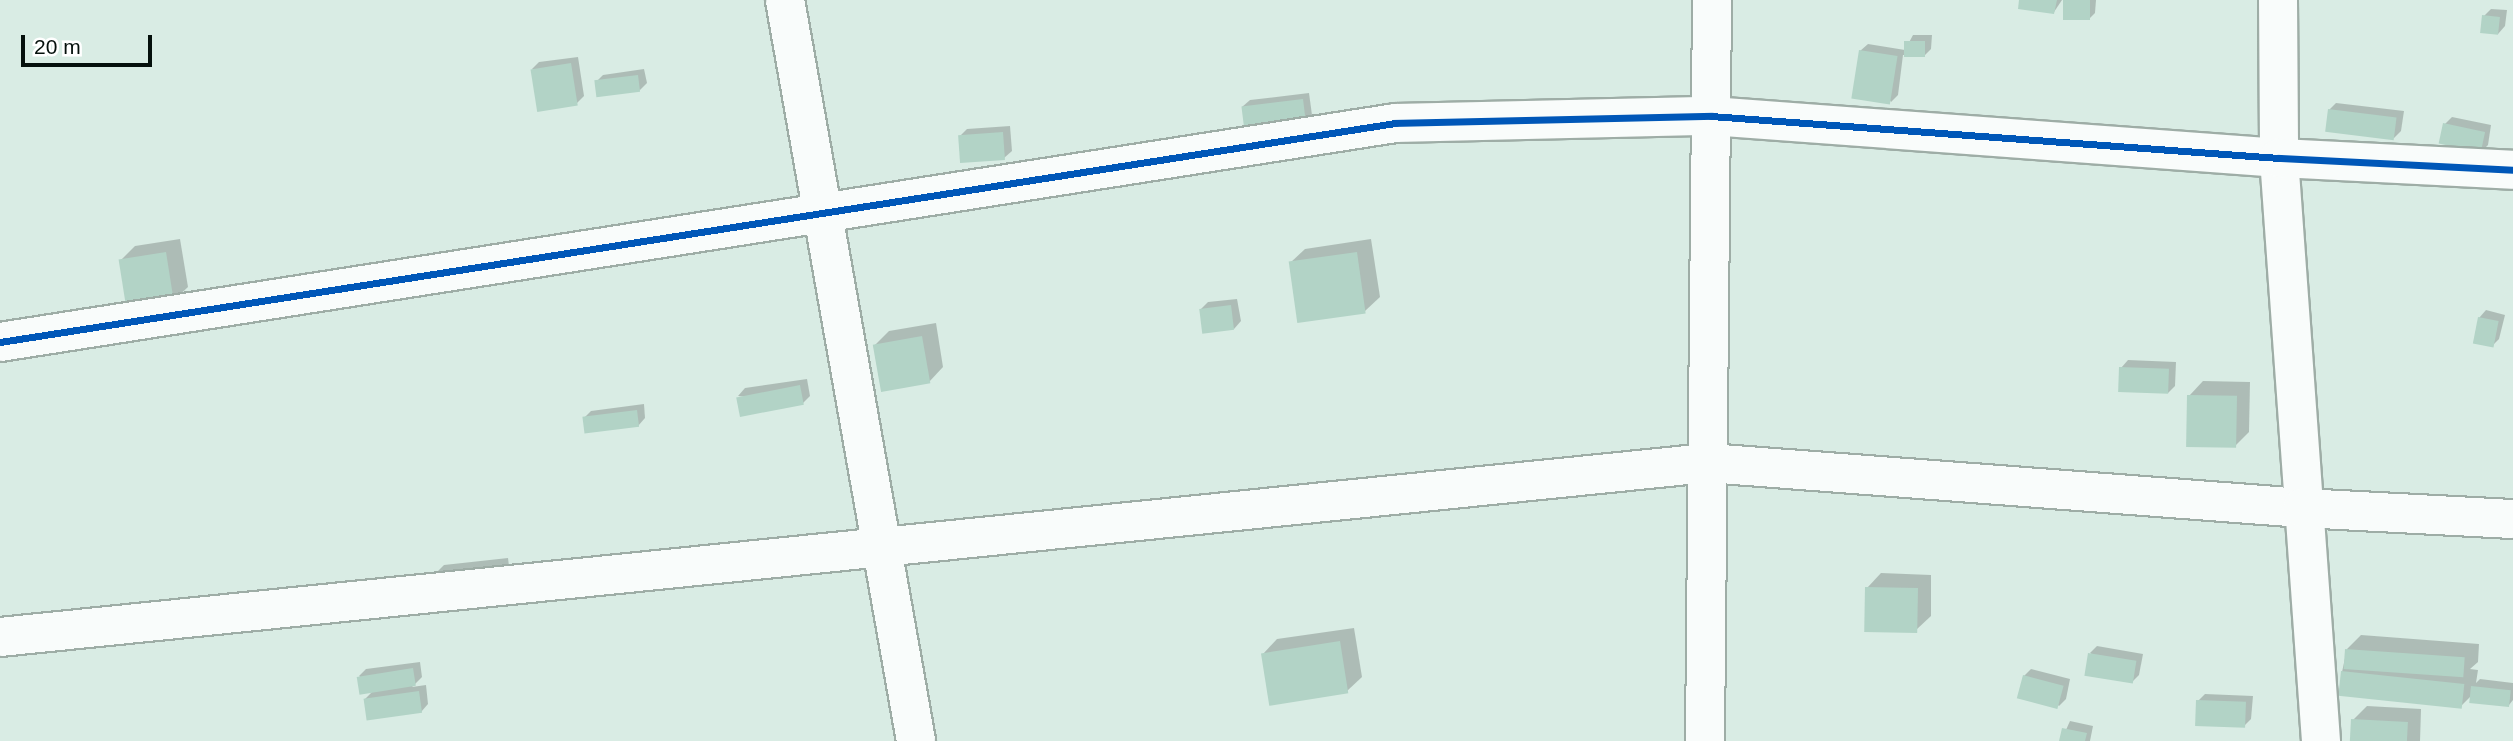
<!DOCTYPE html>
<style>
body{margin:0}
#map{position:relative;width:2513px;height:741px;overflow:hidden;background:#d9ece4;font-family:Helvetica,sans-serif}
div>[style]{position:absolute}
[style*='--x']{left:calc(var(--x)*1px);top:calc(var(--y)*1px);width:calc(var(--w)*1px);rotate:calc(var(--a)*1deg)}
.shadow>*{inset:0;background:#0003}
.building>*{inset:0;background:#b2d3c6;transform-origin:0 0}
.roads{filter:drop-shadow(2px 0 #9eada6) drop-shadow(-2px 0 #9eada6) drop-shadow(0 2px #9eada6) drop-shadow(0 -2px #9eada6)}
.minor>*{height:38px;margin:-19px;padding:0 19px;transform-origin:19px;border-radius:19px;background:#f9fcfb}
.cycleway>*{height:7px;margin:-3.5px;padding:0 3.5px;transform-origin:3.5px;border-radius:3.5px;background:#0057b8}
span{translate:-50% -50%;white-space:nowrap;text-align:center;line-height:1.15;-webkit-text-stroke:5px #fff;paint-order:stroke}
.scale{position:absolute;left:21px;top:35px;width:131px;height:32px;box-sizing:border-box;border:4px solid #05100c;border-top:0;padding-left:9px;font-size:21px;line-height:24px;white-space:nowrap;color:#05100c;-webkit-text-stroke:5px #fff;paint-order:stroke}
</style>
<div id="map">
<div class="shadow">
<div style="clip-path:polygon(2021px 0,2062px 0,2054px 12px)"></div>
<div style="clip-path:polygon(2065px 0,2096px 0,2095px 13px,2088px 20px)"></div>
<div style="clip-path:polygon(2491px 9px,2507px 10px,2505px 26px,2498px 34px,2484px 16px)"></div>
<div style="clip-path:polygon(1913px 35px,1932px 35px,1931px 49px,1924px 56px,1903px 55px,1898px 95px,1891px 102px,1860px 51px,1868px 44px,1905px 50px)"></div>
<div style="clip-path:polygon(578px 57px,584px 96px,577px 103px,532px 69px,539px 62px)"></div>
<div style="clip-path:polygon(644px 69px,647px 83px,640px 90px,596px 82px,603px 75px)"></div>
<div style="clip-path:polygon(1309px 93px,1312px 115px,1305px 122px,1242px 107px,1250px 100px)"></div>
<div style="clip-path:polygon(2336px 103px,2404px 111px,2401px 131px,2394px 138px,2329px 110px)"></div>
<div style="clip-path:polygon(2452px 117px,2491px 125px,2488px 145px,2481px 152px,2445px 124px)"></div>
<div style="clip-path:polygon(1010px 126px,1012px 151px,1004px 158px,960px 136px,967px 129px)"></div>
<div style="clip-path:polygon(180px 239px,188px 287px,173px 301px,121px 260px,135px 246px)"></div>
<div style="clip-path:polygon(1371px 239px,1380px 297px,1365px 311px,1290px 263px,1305px 249px)"></div>
<div style="clip-path:polygon(1237px 299px,1241px 321px,1234px 329px,1201px 309px,1208px 302px)"></div>
<div style="clip-path:polygon(2486px 310px,2505px 315px,2499px 339px,2492px 346px,2479px 318px)"></div>
<div style="clip-path:polygon(936px 323px,943px 367px,929px 382px,875px 345px,889px 331px)"></div>
<div style="clip-path:polygon(2128px 360px,2176px 362px,2175px 386px,2168px 393px,2121px 368px)"></div>
<div style="clip-path:polygon(807px 379px,810px 396px,803px 403px,738px 396px,745px 388px)"></div>
<div style="clip-path:polygon(2203px 381px,2250px 382px,2249px 432px,2235px 446px,2189px 396px)"></div>
<div style="clip-path:polygon(644px 404px,645px 418px,638px 426px,584px 418px,591px 411px)"></div>
<div style="clip-path:polygon(508px 558px,510px 574px,439px 588px,437px 572px,444px 565px)"></div>
<div style="clip-path:polygon(1881px 573px,1931px 575px,1931px 616px,1916px 630px,1867px 588px)"></div>
<div style="clip-path:polygon(1354px 628px,1362px 677px,1347px 691px,1263px 654px,1277px 639px)"></div>
<div style="clip-path:polygon(2361px 635px,2479px 644px,2478px 662px,2470px 669px,2478px 670px,2476px 683px,2480px 679px,2513px 683px,2513px 700px,2509px 705px,2472px 695px,2461px 706px,2342px 672px,2347px 649px)"></div>
<div style="clip-path:polygon(2097px 646px,2143px 654px,2139px 675px,2132px 682px,2090px 653px)"></div>
<div style="clip-path:polygon(420px 662px,422px 677px,412px 687px,426px 685px,428px 704px,421px 712px,365px 699px,375px 689px,359px 676px,366px 669px)"></div>
<div style="clip-path:polygon(2031px 669px,2070px 679px,2066px 699px,2059px 706px,2024px 676px)"></div>
<div style="clip-path:polygon(2205px 694px,2253px 696px,2251px 719px,2244px 726px,2198px 701px)"></div>
<div style="clip-path:polygon(2367px 706px,2421px 709px,2420px 741px,2352px 741px,2353px 720px)"></div>
<div style="clip-path:polygon(2070px 721px,2093px 726px,2090px 741px,2061px 741px)"></div>
</div>
<div class="building">
<div style="clip-path:polygon(2019px 0,2057px 0,2054px 14px,2018px 9px)"></div>
<div style="left:2063px;top:0;width:27px;height:20px"></div>
<div style="left:2482px;top:15px;width:18px;height:18px;rotate:6deg"></div>
<div style="left:1904px;top:41px;width:21px;height:16px"></div>
<div style="left:1859px;top:50px;width:39px;height:49px;rotate:9deg"></div>
<div style="left:571px;top:63px;width:43px;height:41px;rotate:81deg"></div>
<div style="left:638px;top:75px;width:17px;height:44px;rotate:83deg"></div>
<div style="left:1303px;top:99px;width:25px;height:62px;rotate:83deg"></div>
<div style="left:2328px;top:109px;width:69px;height:23px;rotate:7deg"></div>
<div style="left:2443px;top:123px;width:43px;height:21px;rotate:12deg"></div>
<div style="left:1003px;top:132px;width:28px;height:45px;rotate:86deg"></div>
<div style="left:166px;top:252px;width:52px;height:48px;rotate:81deg"></div>
<div style="left:1357px;top:252px;width:62px;height:69px;rotate:82deg"></div>
<div style="left:1231px;top:305px;width:25px;height:32px;rotate:83deg"></div>
<div style="left:2478px;top:317px;width:21px;height:27px;rotate:11deg"></div>
<div style="left:922px;top:336px;width:48px;height:50px;rotate:80deg"></div>
<div style="left:2119px;top:367px;width:50px;height:25px;rotate:2deg"></div>
<div style="left:800px;top:385px;width:20px;height:65px;rotate:79deg"></div>
<div style="left:2187px;top:395px;width:50px;height:52px;rotate:1deg"></div>
<div style="left:637px;top:410px;width:17px;height:55px;rotate:83deg"></div>
<div style="left:1865px;top:587px;width:53px;height:45px;rotate:1deg"></div>
<div style="left:1340px;top:641px;width:53px;height:80px;rotate:81deg"></div>
<div style="left:2345px;top:649px;width:120px;height:20px;rotate:4deg"></div>
<div style="left:2088px;top:653px;width:49px;height:23px;rotate:9deg"></div>
<div style="left:413px;top:668px;width:18px;height:57px;rotate:81deg"></div>
<div style="left:2341px;top:671px;width:124px;height:25px;rotate:6deg"></div>
<div style="left:2023px;top:675px;width:42px;height:24px;rotate:15deg"></div>
<div style="left:2471px;top:686px;width:40px;height:17px;rotate:6deg"></div>
<div style="left:419px;top:691px;width:22px;height:56px;rotate:82deg"></div>
<div style="left:2196px;top:700px;width:50px;height:26px;rotate:2deg"></div>
<div style="left:2351px;top:719px;width:57px;height:22px;rotate:3deg"></div>
<div style="clip-path:polygon(2062px 728px,2087px 733px,2085px 741px,2059px 741px)"></div>
</div>
<div class="roads">
<div class="minor">
<div style="--x:785;--y:0;--w:752;--a:79.97"></div>
<div style="--x:2278;--y:0;--w:158;--a:89.6"></div>
<div style="--x:2279;--y:158;--w:585;--a:85.88"></div>
<div style="--x:0;--y:342;--w:1412;--a:-8.92"></div>
<div style="--x:1395;--y:123;--w:316;--a:-1.3"></div>
<div style="--x:1711;--y:116;--w:570;--a:4.23"></div>
<div style="--x:2279;--y:158;--w:234;--a:2.9"></div>
<div style="--x:0;--y:637;--w:1717;--a:-5.82"></div>
<div style="--x:1708;--y:463;--w:596;--a:4.33"></div>
<div style="--x:2302;--y:508;--w:211;--a:3"></div>
<div style="--x:1705;--y:741;--w:741;--a:-89.46"></div>
</div>
</div>
<div class="cycleway">
<div style="--x:0;--y:342;--w:1412;--a:-8.92"></div>
<div style="--x:1395;--y:123;--w:316;--a:-1.3"></div>
<div style="--x:1711;--y:116;--w:570;--a:4.23"></div>
<div style="--x:2279;--y:158;--w:234;--a:2.9"></div>
</div>
<div class="scale">20 m</div>
</div>
